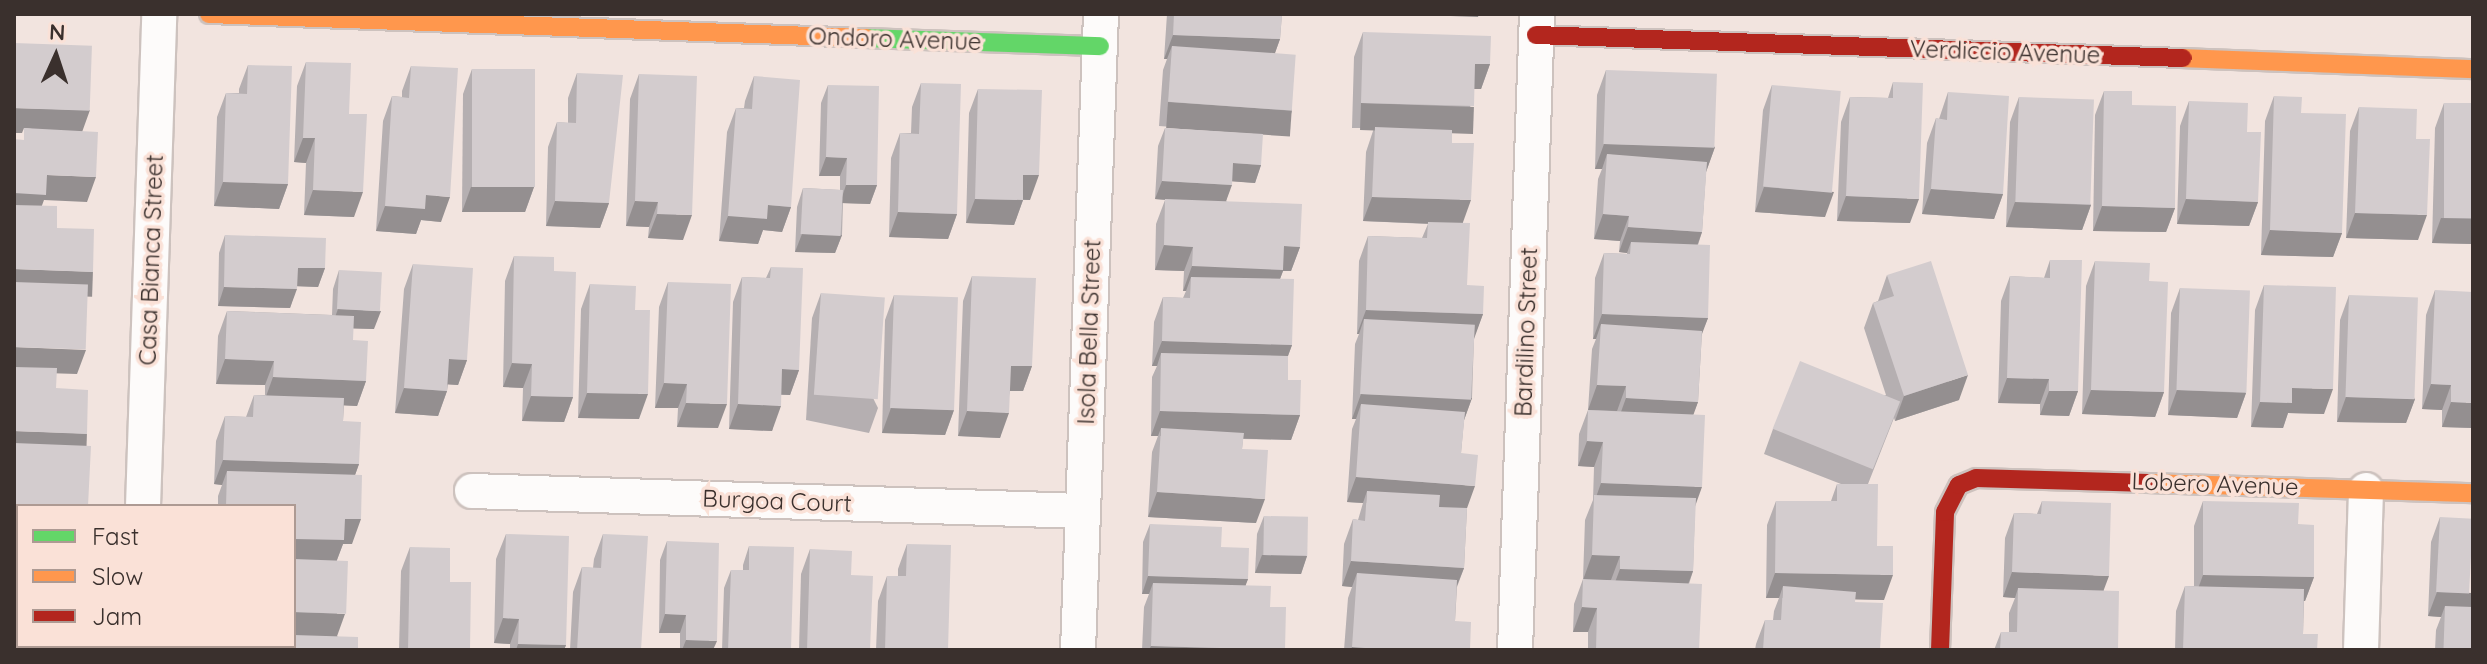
<!DOCTYPE html>
<style>
body{margin:0}
#map{position:relative;width:2487px;height:664px;overflow:hidden;background:#f2e4df;font-family:Quicksand,sans-serif}
div>[style]{position:absolute}
[style*='--x']{left:calc(var(--x)*1px);top:calc(var(--y)*1px);width:calc(var(--w)*1px);rotate:calc(var(--a)*1deg)}
.roads{filter:drop-shadow(2px 0 #cdc2be) drop-shadow(-2px 0 #cdc2be) drop-shadow(0 2px #cdc2be) drop-shadow(0 -2px #cdc2be)}
.street>*{height:34px;margin:-17px;padding:0 17px;transform-origin:17px;border-radius:17px;background:#fdfbfa}
.fast>*{height:18px;margin:-9px;padding:0 9px;transform-origin:9px;border-radius:9px;background:#63d668}
.slow>*{height:18px;margin:-9px;padding:0 9px;transform-origin:9px;border-radius:9px;background:#ff974d}
.jam>*{height:18px;margin:-9px;padding:0 9px;transform-origin:9px;border-radius:9px;background:#b3261e}
.wall>*{inset:0;background:#b5afb1}
.shaded-wall>*{inset:0;background:#948f90;transform-origin:0 0}
.building>*{inset:0;background:#d3ccce;transform-origin:0 0}
span{translate:-50% -50%;white-space:nowrap;text-align:center;line-height:1.15;-webkit-text-stroke:7px #fae1d7;paint-order:stroke}
.street-label{font-size:24px;color:#3a302d}
.frame{position:absolute;inset:0;border:16px solid #3a302d;pointer-events:none}
.legend{position:absolute;left:16px;top:504px;width:280px;height:144px;box-sizing:border-box;background:#fae1d7;border:2px solid #ad9a93;margin:0;padding:10px 14px;list-style:none;font-size:24px;color:#3a302d}
.legend li{display:flex;align-items:center;gap:16px;height:40px}
.legend b{width:40px;border:2px solid #ad9a93}
.north{position:absolute;left:16px;top:16px;width:80px;height:80px;-webkit-text-stroke:6px #fae1d7;paint-order:stroke;rotate:3deg;font-size:22px;font-weight:700;line-height:32px;text-align:center;color:#3a302d}
.north::after{content:'';display:block;margin:auto;width:28px;height:36px;background:#3a302d;clip-path:polygon(50% 0,100% 100%,50% 72%,0 100%)}
</style>
<div id="map">
<div class="roads">
<div class="street">
<div style="--x:472;--y:491;--w:610;--a:1.88"></div>
<div style="--x:143;--y:506;--w:492;--a:-88.1"></div>
<div style="--x:138;--y:650;--w:4;--a:-90"></div>
<div style="--x:1078;--y:650;--w:636;--a:-87.93"></div>
<div style="--x:1515;--y:650;--w:636;--a:-88.02"></div>
<div style="--x:2361;--y:650;--w:160;--a:-88.2"></div>
</div>
<div class="fast">
<div style="--x:867;--y:38;--w:233;--a:2"></div>
</div>
<div class="slow">
<div style="--x:209;--y:14;--w:658;--a:2.09"></div>
<div style="--x:2183;--y:58;--w:290;--a:2.2"></div>
<div style="--x:2148;--y:483;--w:325;--a:1.8"></div>
</div>
<div class="jam">
<div style="--x:1536;--y:35;--w:647;--a:2.04"></div>
<div style="--x:1940;--y:650;--w:138;--a:-87.9"></div>
<div style="--x:1945;--y:512;--w:30;--a:-63"></div>
<div style="--x:1959;--y:485;--w:18;--a:-22"></div>
<div style="--x:1976;--y:478;--w:172;--a:1.7"></div>
</div>
</div>
<div class="wall">
<div style="clip-path:polygon(1167px 14px,1282px 14px,1280px 39px,1275px 53px,1292px 111px,1283px 135px,1159px 126px,1163px 70px,1167px 59px,1164px 59px)"></div>
<div style="clip-path:polygon(1363px 32px,1490px 64px,1481px 89px,1474px 89px,1465px 131px,1452px 130px,1452px 143px,1463px 223px,1467px 285px,1483px 314px,1474px 337px,1472px 398px,1464px 420px,1461px 453px,1467px 508px,1464px 568px,1457px 587px,1455px 621px,1470px 650px,1344px 650px,1348px 598px,1352px 587px,1342px 586px,1344px 544px,1353px 519px,1358px 520px,1363px 503px,1347px 502px,1352px 429px,1356px 419px,1352px 419px,1355px 344px,1359px 334px,1357px 334px,1359px 261px,1368px 236px,1422px 238px,1428px 224px,1363px 221px,1366px 152px,1374px 128px,1352px 128px,1354px 57px)"></div>
<div style="clip-path:polygon(306px 62px,349px 114px,354px 217px,304px 215px,306px 163px,294px 162px,297px 86px)"></div>
<div style="clip-path:polygon(248px 65px,288px 184px,279px 209px,214px 206px,217px 117px,226px 93px,239px 93px,239px 89px)"></div>
<div style="clip-path:polygon(411px 66px,441px 222px,421px 220px,416px 234px,376px 231px,383px 121px,392px 96px,402px 97px,402px 91px)"></div>
<div style="clip-path:polygon(472px 69px,534px 187px,525px 212px,462px 212px,463px 94px)"></div>
<div style="clip-path:polygon(1606px 70px,1715px 147px,1706px 172px,1702px 232px,1698px 245px,1708px 318px,1702px 332px,1698px 402px,1693px 414px,1695px 506px,1693px 571px,1689px 584px,1699px 650px,1588px 650px,1588px 632px,1573px 632px,1574px 604px,1583px 579px,1585px 520px,1593px 500px,1594px 467px,1578px 466px,1579px 434px,1588px 410px,1592px 349px,1596px 339px,1593px 339px,1595px 278px,1604px 253px,1627px 254px,1627px 253px,1619px 252px,1620px 241px,1594px 239px,1598px 179px,1602px 169px,1595px 169px,1597px 95px)"></div>
<div style="clip-path:polygon(577px 73px,609px 203px,600px 228px,546px 226px,548px 147px,557px 122px,568px 123px,568px 98px)"></div>
<div style="clip-path:polygon(639px 74px,683px 240px,648px 238px,649px 227px,626px 226px,630px 99px)"></div>
<div style="clip-path:polygon(754px 76px,791px 207px,782px 232px,763px 230px,758px 244px,719px 241px,727px 132px,736px 108px,744px 108px,745px 101px)"></div>
<div style="clip-path:polygon(1893px 82px,1910px 223px,1837px 221px,1841px 122px,1850px 97px,1888px 98px)"></div>
<div style="clip-path:polygon(921px 83px,957px 214px,948px 239px,889px 237px,891px 158px,900px 133px,911px 133px,912px 107px)"></div>
<div style="clip-path:polygon(828px 85px,877px 185px,870px 204px,843px 203px,842px 235px,835px 253px,795px 252px,797px 207px,803px 188px,840px 190px,840px 176px,819px 176px,821px 103px)"></div>
<div style="clip-path:polygon(1772px 85px,1825px 217px,1755px 212px,1763px 110px)"></div>
<div style="clip-path:polygon(978px 89px,1030px 200px,1023px 200px,1014px 225px,966px 223px,969px 113px)"></div>
<div style="clip-path:polygon(2104px 91px,2132px 105px,2175px 208px,2166px 232px,2093px 231px,2095px 115px)"></div>
<div style="clip-path:polygon(1948px 92px,2003px 194px,1994px 219px,1922px 214px,1927px 143px,1936px 118px,1939px 119px)"></div>
<div style="clip-path:polygon(2274px 96px,2301px 113px,2342px 233px,2333px 257px,2261px 255px,2265px 121px)"></div>
<div style="clip-path:polygon(2019px 97px,2091px 205px,2082px 230px,2006px 227px,2010px 122px)"></div>
<div style="clip-path:polygon(2189px 101px,2247px 132px,2258px 202px,2249px 226px,2177px 224px,2180px 126px)"></div>
<div style="clip-path:polygon(2444px 103px,2473px 118px,2473px 244px,2432px 243px,2435px 128px)"></div>
<div style="clip-path:polygon(2359px 107px,2416px 139px,2418px 240px,2346px 238px,2350px 131px)"></div>
<div style="clip-path:polygon(1165px 128px,1261px 165px,1255px 183px,1232px 181px,1226px 201px,1300px 247px,1291px 271px,1283px 271px,1280px 279px,1292px 345px,1288px 356px,1288px 380px,1300px 415px,1291px 440px,1243px 439px,1242px 449px,1256px 523px,1148px 517px,1152px 452px,1158px 436px,1151px 436px,1152px 377px,1157px 366px,1152px 366px,1154px 322px,1163px 297px,1183px 298px,1186px 291px,1183px 291px,1184px 271px,1155px 270px,1156px 224px,1165px 200px,1155px 199px,1158px 146px)"></div>
<div style="clip-path:polygon(225px 235px,325px 268px,318px 287px,297px 286px,290px 308px,218px 306px,219px 253px)"></div>
<div style="clip-path:polygon(514px 256px,554px 271px,573px 397px,564px 422px,522px 421px,523px 388px,503px 387px,505px 281px)"></div>
<div style="clip-path:polygon(2050px 260px,2078px 391px,2069px 416px,2040px 415px,2040px 404px,1998px 403px,2001px 301px,2010px 276px,2044px 278px)"></div>
<div style="clip-path:polygon(2095px 261px,2164px 392px,2155px 417px,2082px 414px,2086px 286px)"></div>
<div style="clip-path:polygon(413px 264px,467px 360px,458px 385px,448px 384px,447px 391px,438px 416px,395px 413px,404px 289px)"></div>
<div style="clip-path:polygon(771px 267px,799px 370px,790px 395px,781px 395px,772px 431px,729px 429px,733px 302px,742px 277px,766px 278px)"></div>
<div style="clip-path:polygon(339px 270px,374px 329px,353px 328px,353px 340px,366px 381px,357px 406px,344px 405px,343px 421px,359px 464px,355px 475px,352px 544px,343px 544px,337px 560px,337px 636px,358px 650px,216px 650px,217px 646px,294px 646px,294px 506px,218px 506px,218px 496px,222px 485px,214px 484px,216px 441px,225px 416px,246px 417px,254px 395px,265px 395px,265px 385px,216px 384px,218px 336px,227px 311px,332px 315px,333px 289px)"></div>
<div style="clip-path:polygon(1887px 275px,1959px 400px,1895px 421px,1894px 418px,1868px 484px,1884px 600px,1855px 599px,1855px 602px,1880px 650px,1755px 650px,1756px 644px,1765px 620px,1773px 620px,1774px 611px,1779px 598px,1766px 598px,1767px 525px,1776px 501px,1831px 501px,1837px 484px,1841px 484px,1764px 454px,1773px 429px,1886px 395px,1864px 328px,1873px 303px,1878px 301px)"></div>
<div style="clip-path:polygon(972px 276px,1032px 366px,1023px 391px,1010px 391px,1000px 438px,958px 436px,963px 301px)"></div>
<div style="clip-path:polygon(668px 282px,718px 428px,677px 427px,678px 408px,655px 408px,659px 307px)"></div>
<div style="clip-path:polygon(590px 284px,635px 310px,639px 419px,578px 418px,581px 309px)"></div>
<div style="clip-path:polygon(2264px 285px,2324px 414px,2288px 413px,2283px 428px,2251px 427px,2255px 310px)"></div>
<div style="clip-path:polygon(2180px 288px,2246px 393px,2237px 418px,2168px 415px,2171px 313px)"></div>
<div style="clip-path:polygon(2435px 290px,2473px 428px,2442px 427px,2442px 410px,2422px 409px,2426px 315px)"></div>
<div style="clip-path:polygon(821px 293px,878px 408px,869px 433px,806px 420px,812px 318px)"></div>
<div style="clip-path:polygon(894px 295px,954px 410px,945px 435px,882px 433px,885px 320px)"></div>
<div style="clip-path:polygon(2349px 295px,2415px 399px,2406px 423px,2337px 422px,2340px 320px)"></div>
<div style="clip-path:polygon(2042px 501px,2104px 591px,2118px 650px,1994px 650px,2001px 632px,2009px 632px,2009px 613px,2015px 598px,2003px 597px,2005px 538px,2014px 513px,2037px 514px)"></div>
<div style="clip-path:polygon(2203px 501px,2298px 524px,2314px 577px,2305px 601px,2304px 601px,2303px 634px,2317px 650px,2175px 650px,2176px 611px,2185px 586px,2194px 586px,2194px 526px)"></div>
<div style="clip-path:polygon(1264px 516px,1307px 556px,1301px 574px,1255px 573px,1257px 534px)"></div>
<div style="clip-path:polygon(2440px 517px,2473px 650px,2435px 650px,2436px 630px,2441px 617px,2428px 616px,2431px 542px)"></div>
<div style="clip-path:polygon(1150px 524px,1221px 547px,1248px 579px,1245px 585px,1270px 607px,1285px 650px,1142px 650px,1144px 607px,1149px 594px,1142px 594px,1143px 542px)"></div>
<div style="clip-path:polygon(506px 534px,566px 645px,564px 650px,510px 650px,510px 644px,494px 643px,496px 559px)"></div>
<div style="clip-path:polygon(603px 534px,641px 650px,570px 650px,573px 592px,582px 567px,593px 568px,594px 559px)"></div>
<div style="clip-path:polygon(667px 541px,713px 650px,680px 650px,680px 633px,659px 633px,660px 560px)"></div>
<div style="clip-path:polygon(907px 544px,948px 650px,876px 650px,878px 601px,887px 576px,898px 576px,898px 569px)"></div>
<div style="clip-path:polygon(749px 546px,791px 650px,722px 650px,724px 588px,731px 570px,743px 570px,743px 565px)"></div>
<div style="clip-path:polygon(410px 547px,450px 582px,470px 650px,399px 650px,401px 571px)"></div>
<div style="clip-path:polygon(810px 549px,851px 575px,870px 650px,799px 650px,801px 574px)"></div>
</div>
<div class="shaded-wall">
<div style="clip-path:polygon(1396px 14px,1479px 14px,1478px 17px)"></div>
<div style="clip-path:polygon(1173px 35px,1280px 39px,1271px 64px,1172px 46px,1167px 59px,1164px 59px)"></div>
<div style="clip-path:polygon(1475px 64px,1490px 64px,1481px 89px,1466px 89px)"></div>
<div style="left:1168px;top:102px;width:124px;height:26px;rotate:4deg"></div>
<div style="left:1361px;top:103px;width:113px;height:27px;rotate:2deg"></div>
<div style="clip-path:polygon(14px 108px,90px 110px,81px 135px,24px 128px,22px 133px,14px 133px)"></div>
<div style="clip-path:polygon(303px 138px,315px 138px,306px 163px,294px 162px)"></div>
<div style="clip-path:polygon(1604px 144px,1715px 147px,1706px 172px,1607px 154px,1602px 169px,1595px 169px)"></div>
<div style="clip-path:polygon(826px 157px,847px 158px,840px 176px,819px 176px)"></div>
<div style="clip-path:polygon(1233px 163px,1261px 165px,1255px 183px,1227px 181px)"></div>
<div style="clip-path:polygon(47px 175px,96px 177px,87px 202px,44px 200px,37px 219px,14px 218px,14px 193px)"></div>
<div style="clip-path:polygon(1023px 175px,1039px 175px,1030px 200px,1014px 199px)"></div>
<div style="clip-path:polygon(1162px 181px,1232px 185px,1225px 204px,1155px 199px)"></div>
<div style="clip-path:polygon(223px 182px,288px 184px,279px 209px,214px 206px)"></div>
<div style="clip-path:polygon(846px 185px,877px 185px,870px 204px,840px 203px)"></div>
<div style="clip-path:polygon(471px 187px,534px 187px,525px 212px,462px 212px)"></div>
<div style="clip-path:polygon(1764px 187px,1834px 192px,1825px 217px,1755px 212px)"></div>
<div style="clip-path:polygon(1931px 189px,2003px 194px,1994px 219px,1922px 214px)"></div>
<div style="clip-path:polygon(313px 190px,363px 192px,354px 217px,304px 215px)"></div>
<div style="clip-path:polygon(426px 195px,450px 197px,441px 222px,421px 220px,416px 234px,376px 231px,385px 206px)"></div>
<div style="clip-path:polygon(1846px 196px,1919px 199px,1910px 223px,1837px 221px)"></div>
<div style="clip-path:polygon(1372px 197px,1471px 200px,1462px 225px,1363px 221px)"></div>
<div style="clip-path:polygon(975px 199px,1023px 200px,1014px 225px,966px 223px)"></div>
<div style="clip-path:polygon(2186px 199px,2258px 202px,2249px 226px,2177px 224px)"></div>
<div style="clip-path:polygon(555px 201px,609px 203px,600px 228px,546px 226px)"></div>
<div style="clip-path:polygon(635px 201px,658px 202px,649px 227px,626px 226px)"></div>
<div style="clip-path:polygon(2015px 202px,2091px 205px,2082px 230px,2006px 227px)"></div>
<div style="clip-path:polygon(768px 205px,791px 207px,782px 232px,763px 230px,758px 244px,719px 241px,728px 216px)"></div>
<div style="clip-path:polygon(2102px 206px,2175px 208px,2166px 232px,2093px 231px)"></div>
<div style="clip-path:polygon(898px 212px,957px 214px,948px 239px,889px 237px)"></div>
<div style="clip-path:polygon(2355px 213px,2427px 215px,2418px 240px,2346px 238px)"></div>
<div style="clip-path:polygon(657px 214px,692px 215px,683px 240px,648px 238px)"></div>
<div style="clip-path:polygon(1603px 214px,1629px 216px,1620px 241px,1594px 239px)"></div>
<div style="clip-path:polygon(2441px 218px,2473px 219px,2473px 244px,2432px 243px)"></div>
<div style="clip-path:polygon(1628px 227px,1702px 232px,1693px 257px,1631px 242px,1627px 253px,1619px 252px)"></div>
<div style="clip-path:polygon(2270px 230px,2342px 233px,2333px 257px,2261px 255px)"></div>
<div style="clip-path:polygon(802px 234px,842px 235px,835px 253px,795px 252px)"></div>
<div style="clip-path:polygon(1164px 245px,1193px 247px,1184px 271px,1155px 270px)"></div>
<div style="clip-path:polygon(1284px 246px,1300px 247px,1291px 271px,1283px 271px,1274px 295px,1191px 277px,1186px 291px,1183px 291px,1192px 266px)"></div>
<div style="clip-path:polygon(298px 268px,325px 268px,318px 287px,291px 286px)"></div>
<div style="left:14px;top:269px;width:79px;height:25px;rotate:2deg"></div>
<div style="clip-path:polygon(224px 287px,297px 289px,290px 308px,218px 306px)"></div>
<div style="clip-path:polygon(338px 309px,381px 311px,374px 329px,331px 328px)"></div>
<div style="clip-path:polygon(1366px 310px,1483px 314px,1474px 339px,1364px 319px,1359px 334px,1357px 334px)"></div>
<div style="clip-path:polygon(1602px 314px,1708px 318px,1699px 342px,1601px 324px,1596px 339px,1593px 339px)"></div>
<div style="clip-path:polygon(1162px 341px,1292px 345px,1283px 369px,1161px 353px,1157px 366px,1152px 366px)"></div>
<div style="clip-path:polygon(14px 347px,86px 350px,77px 374px,14px 372px)"></div>
<div style="clip-path:polygon(225px 359px,274px 361px,265px 385px,216px 384px)"></div>
<div style="clip-path:polygon(449px 359px,467px 360px,458px 385px,440px 384px)"></div>
<div style="clip-path:polygon(512px 363px,532px 364px,523px 388px,503px 387px)"></div>
<div style="clip-path:polygon(1011px 366px,1032px 366px,1023px 391px,1002px 391px)"></div>
<div style="clip-path:polygon(782px 369px,799px 370px,790px 395px,773px 394px)"></div>
<div style="clip-path:polygon(1968px 375px,1959px 400px,1895px 421px,1904px 396px)"></div>
<div style="clip-path:polygon(273px 377px,366px 381px,357px 406px,264px 402px)"></div>
<div style="clip-path:polygon(2007px 378px,2049px 379px,2040px 404px,1998px 403px)"></div>
<div style="clip-path:polygon(664px 383px,687px 384px,678px 408px,655px 408px)"></div>
<div style="clip-path:polygon(2431px 384px,2451px 385px,2442px 410px,2422px 409px)"></div>
<div style="clip-path:polygon(1597px 385px,1626px 386px,1617px 411px,1588px 410px)"></div>
<div style="clip-path:polygon(404px 388px,447px 391px,438px 416px,395px 413px)"></div>
<div style="clip-path:polygon(2292px 388px,2333px 389px,2324px 414px,2288px 413px,2283px 428px,2251px 427px,2260px 402px)"></div>
<div style="clip-path:polygon(2091px 390px,2164px 392px,2155px 417px,2082px 414px)"></div>
<div style="clip-path:polygon(2177px 390px,2246px 393px,2237px 418px,2168px 415px)"></div>
<div style="clip-path:polygon(2049px 391px,2078px 391px,2069px 416px,2040px 415px)"></div>
<div style="clip-path:polygon(587px 393px,648px 394px,639px 419px,578px 418px)"></div>
<div style="clip-path:polygon(1361px 394px,1472px 398px,1463px 423px,1361px 404px,1356px 419px,1352px 419px)"></div>
<div style="clip-path:polygon(531px 396px,573px 397px,564px 422px,522px 421px)"></div>
<div style="clip-path:polygon(2346px 397px,2415px 399px,2406px 423px,2337px 422px)"></div>
<div style="clip-path:polygon(1626px 398px,1698px 402px,1689px 427px,1617px 423px)"></div>
<div style="clip-path:polygon(2451px 402px,2473px 403px,2473px 428px,2442px 427px)"></div>
<div style="clip-path:polygon(686px 403px,727px 404px,718px 428px,677px 427px)"></div>
<div style="clip-path:polygon(738px 404px,781px 406px,772px 431px,729px 429px)"></div>
<div style="clip-path:polygon(891px 408px,954px 410px,945px 435px,882px 433px)"></div>
<div style="clip-path:polygon(967px 411px,1009px 413px,1000px 438px,958px 436px)"></div>
<div style="clip-path:polygon(1160px 411px,1300px 415px,1291px 440px,1160px 436px,1161px 428px,1158px 436px,1151px 436px)"></div>
<div style="left:14px;top:431px;width:73px;height:25px;rotate:2deg"></div>
<div style="clip-path:polygon(1587px 441px,1603px 442px,1594px 467px,1578px 466px)"></div>
<div style="clip-path:polygon(223px 460px,359px 464px,350px 489px,227px 471px,222px 485px,214px 484px)"></div>
<div style="clip-path:polygon(1356px 477px,1475px 486px,1466px 511px,1366px 503px,1367px 491px,1363px 503px,1347px 502px)"></div>
<div style="clip-path:polygon(1601px 483px,1702px 487px,1693px 512px,1594px 503px)"></div>
<div style="clip-path:polygon(1157px 492px,1265px 499px,1256px 523px,1148px 517px)"></div>
<div style="left:14px;top:508px;width:4px;height:25px"></div>
<div style="clip-path:polygon(345px 519px,361px 519px,352px 544px,343px 544px,335px 565px,294px 564px,294px 539px)"></div>
<div style="clip-path:polygon(1262px 555px,1307px 556px,1301px 574px,1255px 573px)"></div>
<div style="clip-path:polygon(1592px 555px,1620px 556px,1611px 580px,1583px 580px)"></div>
<div style="clip-path:polygon(1351px 561px,1464px 568px,1454px 593px,1357px 573px,1352px 587px,1342px 586px)"></div>
<div style="clip-path:polygon(1620px 569px,1693px 571px,1684px 595px,1611px 593px)"></div>
<div style="clip-path:polygon(2012px 572px,2109px 576px,2100px 600px,2018px 588px,2015px 598px,2003px 597px)"></div>
<div style="clip-path:polygon(1775px 573px,1893px 575px,1884px 600px,1782px 598px,1783px 586px,1779px 598px,1766px 598px)"></div>
<div style="clip-path:polygon(2203px 575px,2314px 577px,2305px 601px,2194px 600px)"></div>
<div style="clip-path:polygon(1148px 576px,1248px 579px,1241px 598px,1153px 583px,1149px 594px,1142px 594px)"></div>
<div style="left:14px;top:578px;width:4px;height:18px"></div>
<div style="clip-path:polygon(2437px 592px,2473px 593px,2473px 618px,2445px 606px,2441px 617px,2428px 616px)"></div>
<div style="clip-path:polygon(1582px 607px,1597px 608px,1588px 632px,1573px 632px)"></div>
<div style="clip-path:polygon(294px 612px,345px 614px,336px 639px,294px 638px)"></div>
<div style="clip-path:polygon(665px 614px,686px 615px,680px 633px,659px 633px)"></div>
<div style="clip-path:polygon(503px 618px,519px 619px,510px 644px,494px 643px)"></div>
<div style="clip-path:polygon(686px 640px,717px 641px,713px 650px,682px 650px)"></div>
<div style="clip-path:polygon(518px 644px,566px 645px,564px 650px,516px 650px)"></div>
<div style="left:42px;top:646px;width:32px;height:4px"></div>
<div style="clip-path:polygon(1151px 646px,1281px 650px,1149px 650px)"></div>
<div style="clip-path:polygon(1352px 647px,1392px 650px,1351px 650px)"></div>
</div>
<div class="building">
<div style="clip-path:polygon(1174px 14px,1282px 14px,1280px 39px,1173px 35px)"></div>
<div style="clip-path:polygon(1363px 32px,1491px 36px,1490px 64px,1475px 64px,1474px 106px,1361px 103px)"></div>
<div style="left:14px;top:43px;width:78px;height:65px;rotate:2deg"></div>
<div style="left:1172px;top:46px;width:124px;height:56px;rotate:4deg"></div>
<div style="clip-path:polygon(306px 62px,351px 63px,349px 114px,367px 114px,363px 192px,313px 190px,315px 138px,303px 138px)"></div>
<div style="clip-path:polygon(248px 65px,292px 66px,288px 184px,223px 182px,226px 93px,247px 94px)"></div>
<div style="clip-path:polygon(411px 66px,458px 68px,450px 197px,426px 195px,425px 209px,385px 206px,392px 96px,409px 98px)"></div>
<div style="left:472px;top:69px;width:63px;height:118px"></div>
<div style="left:1606px;top:70px;width:111px;height:74px;rotate:2deg"></div>
<div style="clip-path:polygon(577px 73px,623px 75px,609px 203px,555px 201px,557px 122px,576px 123px)"></div>
<div style="clip-path:polygon(639px 74px,697px 76px,692px 215px,657px 214px,658px 202px,635px 201px)"></div>
<div style="clip-path:polygon(754px 76px,800px 80px,791px 207px,768px 205px,767px 219px,728px 216px,736px 108px,752px 109px)"></div>
<div style="clip-path:polygon(1893px 82px,1923px 83px,1919px 199px,1846px 196px,1850px 97px,1893px 98px)"></div>
<div style="clip-path:polygon(921px 83px,961px 84px,957px 214px,898px 212px,900px 133px,919px 134px)"></div>
<div style="clip-path:polygon(828px 85px,879px 86px,877px 185px,846px 185px,847px 158px,826px 157px)"></div>
<div style="left:1772px;top:85px;width:69px;height:102px;rotate:5deg"></div>
<div style="clip-path:polygon(978px 89px,1042px 90px,1039px 175px,1023px 175px,1023px 200px,975px 199px)"></div>
<div style="clip-path:polygon(2104px 91px,2132px 91px,2132px 105px,2176px 106px,2175px 208px,2102px 206px)"></div>
<div style="clip-path:polygon(1948px 92px,2009px 96px,2003px 194px,1931px 189px,1936px 118px,1947px 120px)"></div>
<div style="clip-path:polygon(2274px 96px,2302px 97px,2301px 113px,2346px 114px,2342px 233px,2270px 230px)"></div>
<div style="left:2019px;top:97px;width:75px;height:105px;rotate:2deg"></div>
<div style="clip-path:polygon(2189px 101px,2248px 103px,2247px 132px,2261px 132px,2258px 202px,2186px 199px)"></div>
<div style="left:2444px;top:103px;width:28px;height:115px"></div>
<div style="clip-path:polygon(2359px 107px,2417px 109px,2416px 139px,2430px 139px,2427px 215px,2355px 213px)"></div>
<div style="clip-path:polygon(1375px 127px,1452px 130px,1452px 143px,1474px 143px,1471px 200px,1372px 197px)"></div>
<div style="clip-path:polygon(24px 128px,98px 132px,96px 177px,47px 175px,46px 195px,14px 193px,14px 139px,24px 140px)"></div>
<div style="clip-path:polygon(1165px 128px,1263px 134px,1261px 165px,1233px 163px,1232px 185px,1162px 181px)"></div>
<div style="clip-path:polygon(1607px 154px,1707px 162px,1702px 232px,1628px 227px,1629px 216px,1603px 214px)"></div>
<div style="left:803px;top:188px;width:40px;height:46px;rotate:3deg"></div>
<div style="clip-path:polygon(1165px 199px,1302px 204px,1300px 247px,1284px 246px,1283px 270px,1192px 266px,1193px 247px,1164px 245px)"></div>
<div style="clip-path:polygon(14px 205px,57px 206px,57px 228px,94px 229px,93px 272px,14px 269px)"></div>
<div style="clip-path:polygon(1428px 222px,1470px 223px,1467px 285px,1484px 286px,1483px 314px,1366px 310px,1368px 236px,1427px 238px)"></div>
<div style="clip-path:polygon(225px 235px,326px 238px,325px 268px,298px 268px,297px 289px,224px 287px)"></div>
<div style="clip-path:polygon(1631px 242px,1710px 245px,1708px 318px,1602px 314px,1604px 253px,1630px 254px)"></div>
<div style="clip-path:polygon(514px 256px,554px 257px,554px 271px,576px 272px,573px 397px,531px 396px,532px 364px,512px 363px)"></div>
<div style="clip-path:polygon(2050px 260px,2082px 260px,2078px 391px,2049px 391px,2049px 379px,2007px 378px,2010px 276px,2050px 278px)"></div>
<div style="clip-path:polygon(1931px 261px,1968px 375px,1904px 396px,1873px 303px,1894px 296px,1887px 275px)"></div>
<div style="clip-path:polygon(2095px 261px,2150px 263px,2149px 281px,2168px 282px,2164px 392px,2091px 390px)"></div>
<div style="clip-path:polygon(413px 264px,473px 268px,467px 360px,449px 359px,447px 391px,404px 388px)"></div>
<div style="clip-path:polygon(771px 267px,803px 268px,799px 370px,782px 369px,781px 406px,738px 404px,742px 277px,770px 278px)"></div>
<div style="left:339px;top:270px;width:43px;height:39px;rotate:3deg"></div>
<div style="clip-path:polygon(972px 276px,1036px 278px,1032px 366px,1011px 366px,1009px 413px,967px 411px)"></div>
<div style="clip-path:polygon(1191px 277px,1294px 279px,1292px 345px,1162px 341px,1163px 297px,1190px 298px)"></div>
<div style="left:14px;top:282px;width:74px;height:65px;rotate:2deg"></div>
<div style="clip-path:polygon(668px 282px,731px 284px,727px 404px,686px 403px,687px 384px,664px 383px)"></div>
<div style="clip-path:polygon(590px 284px,636px 286px,635px 310px,650px 310px,648px 394px,587px 393px)"></div>
<div style="clip-path:polygon(2264px 285px,2336px 287px,2333px 389px,2292px 388px,2292px 403px,2260px 402px)"></div>
<div style="left:2180px;top:288px;width:70px;height:102px;rotate:2deg"></div>
<div style="clip-path:polygon(2435px 290px,2473px 292px,2473px 403px,2451px 402px,2451px 385px,2431px 384px)"></div>
<div style="left:821px;top:293px;width:64px;height:102px;rotate:4deg"></div>
<div style="left:894px;top:295px;width:64px;height:113px;rotate:2deg"></div>
<div style="left:2349px;top:295px;width:69px;height:102px;rotate:2deg"></div>
<div style="clip-path:polygon(227px 311px,354px 316px,353px 340px,368px 341px,366px 381px,273px 377px,274px 361px,225px 359px)"></div>
<div style="left:1364px;top:319px;width:111px;height:75px;rotate:3deg"></div>
<div style="clip-path:polygon(1601px 324px,1702px 331px,1698px 402px,1626px 398px,1626px 386px,1597px 385px)"></div>
<div style="clip-path:polygon(1161px 353px,1288px 356px,1288px 380px,1301px 380px,1300px 415px,1160px 411px)"></div>
<div style="left:1800px;top:361px;width:108px;height:73px;rotate:22deg"></div>
<div style="clip-path:polygon(14px 367px,57px 368px,56px 388px,88px 390px,87px 434px,14px 431px)"></div>
<div style="clip-path:polygon(254px 395px,344px 398px,343px 421px,361px 422px,359px 464px,223px 460px,225px 416px,253px 417px)"></div>
<div style="clip-path:polygon(1361px 404px,1465px 412px,1461px 453px,1478px 455px,1475px 486px,1356px 477px)"></div>
<div style="clip-path:polygon(1588px 410px,1705px 415px,1702px 487px,1601px 483px,1603px 442px,1587px 441px)"></div>
<div style="clip-path:polygon(1161px 428px,1244px 433px,1242px 449px,1268px 450px,1265px 499px,1157px 492px)"></div>
<div style="clip-path:polygon(14px 443px,91px 446px,88px 506px,18px 506px,18px 508px,14px 508px)"></div>
<div style="clip-path:polygon(227px 471px,362px 475px,361px 519px,345px 519px,344px 540px,294px 539px,294px 506px,226px 506px)"></div>
<div style="clip-path:polygon(1837px 484px,1878px 484px,1877px 546px,1893px 546px,1893px 575px,1775px 573px,1776px 501px,1837px 501px)"></div>
<div style="clip-path:polygon(1367px 491px,1440px 495px,1439px 507px,1467px 508px,1464px 568px,1351px 561px,1353px 519px,1365px 521px)"></div>
<div style="clip-path:polygon(1594px 495px,1696px 498px,1693px 571px,1620px 569px,1620px 556px,1592px 555px)"></div>
<div style="clip-path:polygon(2042px 501px,2111px 503px,2109px 576px,2012px 572px,2014px 513px,2041px 514px)"></div>
<div style="clip-path:polygon(2203px 501px,2299px 503px,2298px 524px,2314px 525px,2314px 577px,2203px 575px)"></div>
<div style="left:1264px;top:516px;width:44px;height:39px;rotate:1deg"></div>
<div style="left:2440px;top:517px;width:33px;height:75px;rotate:3deg"></div>
<div style="clip-path:polygon(1150px 524px,1222px 527px,1221px 547px,1249px 548px,1248px 579px,1148px 576px)"></div>
<div style="left:14px;top:526px;width:4px;height:52px"></div>
<div style="clip-path:polygon(506px 534px,569px 536px,566px 645px,518px 644px,519px 619px,503px 618px)"></div>
<div style="clip-path:polygon(603px 534px,648px 536px,641px 650px,577px 650px,582px 567px,601px 568px)"></div>
<div style="clip-path:polygon(667px 541px,719px 543px,717px 641px,686px 640px,686px 615px,665px 614px)"></div>
<div style="clip-path:polygon(907px 544px,951px 545px,948px 650px,885px 650px,887px 576px,906px 576px)"></div>
<div style="clip-path:polygon(749px 546px,794px 547px,791px 650px,728px 650px,731px 570px,749px 570px)"></div>
<div style="clip-path:polygon(410px 547px,450px 548px,450px 582px,471px 582px,470px 650px,408px 650px)"></div>
<div style="clip-path:polygon(810px 549px,852px 551px,851px 575px,873px 576px,870px 650px,807px 650px)"></div>
<div style="left:294px;top:559px;width:54px;height:53px;rotate:2deg"></div>
<div style="clip-path:polygon(1357px 573px,1457px 580px,1455px 621px,1471px 622px,1470px 650px,1392px 650px,1352px 647px)"></div>
<div style="clip-path:polygon(1583px 579px,1702px 584px,1699px 650px,1596px 650px,1597px 608px,1582px 607px)"></div>
<div style="clip-path:polygon(1153px 583px,1271px 586px,1270px 607px,1286px 607px,1285px 650px,1151px 646px)"></div>
<div style="clip-path:polygon(1783px 586px,1856px 592px,1855px 602px,1883px 603px,1880px 650px,1763px 650px,1765px 620px,1781px 620px)"></div>
<div style="clip-path:polygon(2185px 586px,2304px 589px,2303px 634px,2318px 634px,2317px 650px,2183px 650px)"></div>
<div style="clip-path:polygon(2018px 588px,2119px 591px,2118px 650px,2000px 650px,2001px 632px,2017px 632px)"></div>
<div style="clip-path:polygon(14px 596px,18px 596px,18px 646px,44px 646px,44px 650px,14px 650px)"></div>
<div style="left:2445px;top:606px;width:28px;height:44px;rotate:2deg"></div>
<div style="clip-path:polygon(294px 635px,358px 637px,358px 650px,222px 650px,222px 646px,294px 646px)"></div>
</div>
<div class="street-label">
<span style="left:895px;top:39px;rotate:2deg">Ondoro Avenue</span>
<span style="left:2005px;top:52px;rotate:2deg">Verdiccio Avenue</span>
<span style="left:151px;top:260px;rotate:-88deg">Casa Bianca Street</span>
<span style="left:1089px;top:332px;rotate:-88deg">Isola Bella Street</span>
<span style="left:1526px;top:332px;rotate:-88deg">Bardilino Street</span>
<span style="left:2215px;top:484px;rotate:2deg">Lobero Avenue</span>
<span style="left:777px;top:501px;rotate:2deg">Burgoa Court</span>
</div>
<div class="frame"></div>
<ul class="legend">
<li><b style="height:10px;background:#63d668"></b>Fast</li>
<li><b style="height:10px;background:#ff974d"></b>Slow</li>
<li><b style="height:10px;background:#b3261e"></b>Jam</li>
</ul>
<div class="north">N</div>
</div>
